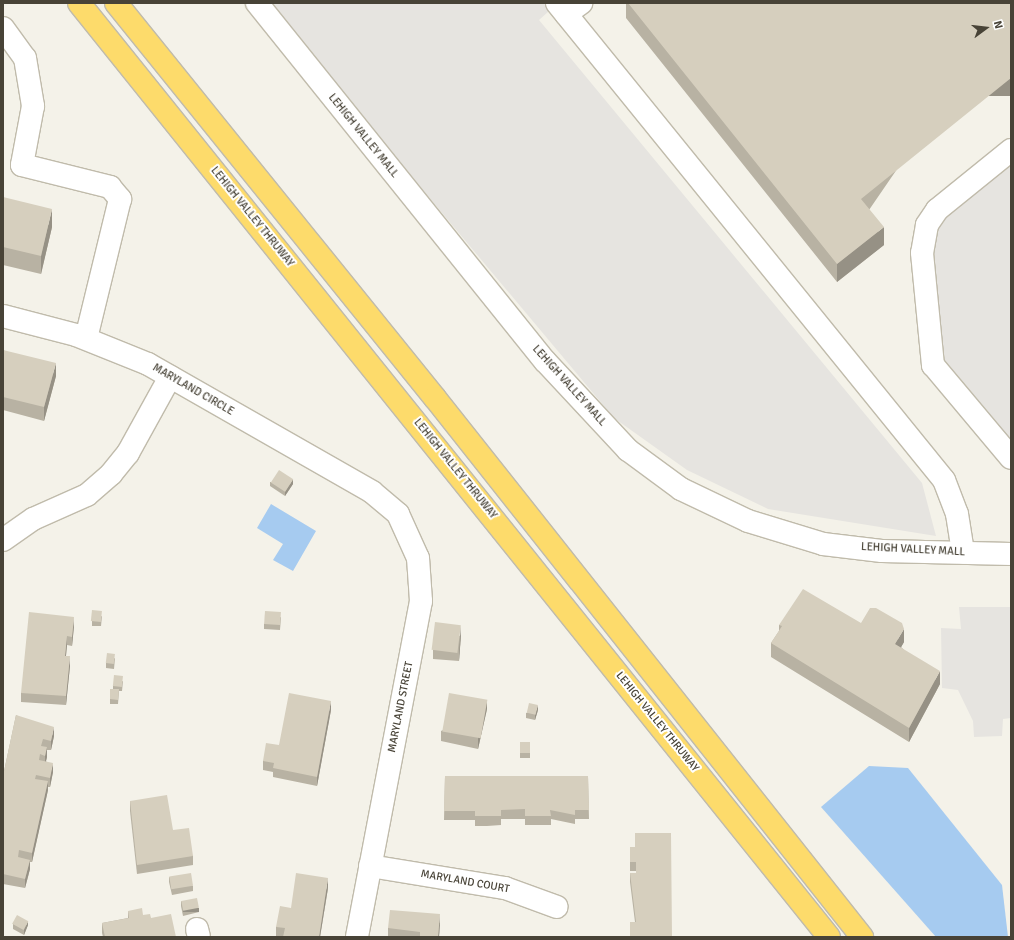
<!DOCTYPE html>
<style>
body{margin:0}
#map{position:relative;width:1014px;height:940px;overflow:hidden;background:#f4f2e9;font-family:Signika,sans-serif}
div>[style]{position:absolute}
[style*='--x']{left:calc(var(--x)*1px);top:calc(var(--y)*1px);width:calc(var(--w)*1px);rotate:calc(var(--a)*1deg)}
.parking>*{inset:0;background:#e6e4e0}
.water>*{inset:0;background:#a6cbf0}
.roads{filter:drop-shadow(1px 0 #c0bbab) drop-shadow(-1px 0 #c0bbab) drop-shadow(0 1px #c0bbab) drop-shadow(0 -1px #c0bbab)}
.minor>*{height:22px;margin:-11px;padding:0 11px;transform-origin:11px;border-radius:11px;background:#fff}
.highway>*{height:22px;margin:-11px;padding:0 11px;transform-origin:11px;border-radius:11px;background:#fddb6b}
.wall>*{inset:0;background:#b8b2a3;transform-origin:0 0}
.shaded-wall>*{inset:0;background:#969185;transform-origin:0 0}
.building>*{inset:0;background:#d6cfbe;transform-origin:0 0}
span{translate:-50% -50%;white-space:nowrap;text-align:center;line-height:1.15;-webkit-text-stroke:4px #fff;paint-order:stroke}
.street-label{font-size:11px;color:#484337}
.frame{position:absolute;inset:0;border:4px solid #484337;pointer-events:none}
.north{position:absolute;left:966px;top:8px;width:40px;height:40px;-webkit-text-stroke:3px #fff;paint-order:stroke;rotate:75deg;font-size:11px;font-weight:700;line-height:16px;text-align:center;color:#484337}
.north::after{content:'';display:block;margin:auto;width:14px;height:18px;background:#484337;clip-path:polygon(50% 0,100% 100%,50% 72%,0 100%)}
</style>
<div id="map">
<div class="parking">
<div style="clip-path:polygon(266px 3px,558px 3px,539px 20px,922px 483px,936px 536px,768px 509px,687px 470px,614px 418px)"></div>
<div style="clip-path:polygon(1011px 159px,1011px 449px,930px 358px,917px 239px)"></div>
<div style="clip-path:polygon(959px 607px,1011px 607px,1011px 718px,1003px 719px,1002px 736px,974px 737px,973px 721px,958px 690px,942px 688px,941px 628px,961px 629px)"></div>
</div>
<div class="water">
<div style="clip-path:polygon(271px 504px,316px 531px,293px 571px,273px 560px,283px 544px,257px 528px)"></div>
<div style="clip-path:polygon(869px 766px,908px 768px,1002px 885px,1008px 937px,936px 937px,821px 807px)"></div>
</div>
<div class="roads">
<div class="minor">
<div style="--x:257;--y:3;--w:459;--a:51.2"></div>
<div style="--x:545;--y:361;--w:122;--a:47"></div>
<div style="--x:628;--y:450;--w:66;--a:36.3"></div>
<div style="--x:681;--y:489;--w:74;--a:25.5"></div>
<div style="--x:748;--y:521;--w:78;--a:17"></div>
<div style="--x:823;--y:544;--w:59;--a:6.8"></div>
<div style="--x:882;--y:551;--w:129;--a:1.3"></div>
<div style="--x:557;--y:3;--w:614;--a:50.95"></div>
<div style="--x:944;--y:480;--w:36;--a:69"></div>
<div style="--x:957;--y:514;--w:39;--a:81"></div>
<div style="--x:566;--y:14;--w:19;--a:-36"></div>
<div style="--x:3;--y:28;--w:37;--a:54"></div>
<div style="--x:25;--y:58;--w:49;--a:80.5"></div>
<div style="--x:33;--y:106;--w:60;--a:100.6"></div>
<div style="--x:22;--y:165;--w:91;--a:14"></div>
<div style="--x:110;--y:187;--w:16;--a:50"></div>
<div style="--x:120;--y:199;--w:143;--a:103.7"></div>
<div style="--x:1011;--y:150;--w:95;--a:141"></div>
<div style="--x:937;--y:210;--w:18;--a:124"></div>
<div style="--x:927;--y:225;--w:28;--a:100"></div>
<div style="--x:922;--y:253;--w:113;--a:84.4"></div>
<div style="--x:933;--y:365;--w:121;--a:50"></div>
<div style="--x:3;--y:316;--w:75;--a:14.6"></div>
<div style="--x:76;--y:335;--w:78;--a:21.9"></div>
<div style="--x:148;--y:364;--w:258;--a:29.7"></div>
<div style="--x:372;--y:492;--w:34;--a:40"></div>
<div style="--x:398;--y:514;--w:48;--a:65.6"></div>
<div style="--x:418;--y:558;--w:43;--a:86"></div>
<div style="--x:421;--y:601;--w:342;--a:100.8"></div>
<div style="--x:3;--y:540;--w:37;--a:-35"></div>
<div style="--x:33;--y:519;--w:59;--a:-24"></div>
<div style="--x:87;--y:495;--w:32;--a:-41"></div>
<div style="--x:111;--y:474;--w:27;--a:-51"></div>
<div style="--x:128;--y:453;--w:87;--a:-61.1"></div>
<div style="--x:370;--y:866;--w:137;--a:9.3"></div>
<div style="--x:505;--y:888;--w:55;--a:20.1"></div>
<div style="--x:197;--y:929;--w:8;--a:76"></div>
</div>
<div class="highway">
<div style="--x:79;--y:3;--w:1198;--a:51.24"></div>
<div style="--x:116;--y:3;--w:508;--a:51.08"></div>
<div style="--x:435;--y:398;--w:688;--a:51.61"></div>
</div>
</div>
<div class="wall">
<div style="clip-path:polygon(626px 3px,1011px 3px,869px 210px,884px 245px,837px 282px,626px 18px)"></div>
<div style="clip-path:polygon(3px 197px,52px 227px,41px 274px,3px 265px)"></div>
<div style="clip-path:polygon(3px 350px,56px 376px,44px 421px,3px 410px)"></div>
<div style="clip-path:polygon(270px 482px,293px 484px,285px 496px,270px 486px)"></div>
<div style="clip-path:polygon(102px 616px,101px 626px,92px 626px,92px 621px)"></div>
<div style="clip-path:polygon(281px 617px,280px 630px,264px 629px,264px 624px)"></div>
<div style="clip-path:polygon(861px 623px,904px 642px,901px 647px,940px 684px,909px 742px,771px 657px,771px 643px,779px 631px,779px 625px)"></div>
<div style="clip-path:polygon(74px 626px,72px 646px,67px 645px,66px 656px,70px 666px,66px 705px,21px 702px,21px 693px)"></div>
<div style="clip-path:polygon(461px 635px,459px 661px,433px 659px,433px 650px)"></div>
<div style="clip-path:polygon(115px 658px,114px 669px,106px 668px,106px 663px)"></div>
<div style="clip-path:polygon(123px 681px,122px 691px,119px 691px,118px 704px,110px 704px,110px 689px,113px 689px,113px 686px)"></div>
<div style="clip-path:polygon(487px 709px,478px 749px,441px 741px,441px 731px)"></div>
<div style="clip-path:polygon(331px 710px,317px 786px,273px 777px,273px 772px,263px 770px,263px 761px,279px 745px)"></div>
<div style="clip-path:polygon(538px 710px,535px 720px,526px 718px,526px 713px)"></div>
<div style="clip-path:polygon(16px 715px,54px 736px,51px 750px,47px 750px,47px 757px,46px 761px,53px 772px,50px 787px,48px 787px,48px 790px,32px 862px,30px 862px,30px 869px,25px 888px,3px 884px,3px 776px)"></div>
<div style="left:520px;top:742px;width:10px;height:16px"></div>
<div style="clip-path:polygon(445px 776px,588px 776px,589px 819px,575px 819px,575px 824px,551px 819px,551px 825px,525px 825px,525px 819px,501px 819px,501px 825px,487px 826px,475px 826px,475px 820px,444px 820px)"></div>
<div style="clip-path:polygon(130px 801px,173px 830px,193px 856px,193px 865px,137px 874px,130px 811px)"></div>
<div style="clip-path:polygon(630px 847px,672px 937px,635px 922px,630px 882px,630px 873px,636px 873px,636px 871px,630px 871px)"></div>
<div style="clip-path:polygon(169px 877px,193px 886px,193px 891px,172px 895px,169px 882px)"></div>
<div style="clip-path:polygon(328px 888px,320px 937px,283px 937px,276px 936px,276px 927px)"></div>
<div style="clip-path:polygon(181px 901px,199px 912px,183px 916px,181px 906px)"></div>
<div style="clip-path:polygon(128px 911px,143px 915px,151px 918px,176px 937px,103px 937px,102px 933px,102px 923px,128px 918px)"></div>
<div style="clip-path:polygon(440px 923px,439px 937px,388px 937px,388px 928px)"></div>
<div style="clip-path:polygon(13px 924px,28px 925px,24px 935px,13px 929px)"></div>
</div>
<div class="shaded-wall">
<div style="left:1011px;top:78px;width:18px;height:193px;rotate:90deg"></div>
<div style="clip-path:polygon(52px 209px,52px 227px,41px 274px,41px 256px)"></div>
<div style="clip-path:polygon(884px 227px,884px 245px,837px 282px,837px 264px)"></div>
<div style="clip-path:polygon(56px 363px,56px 376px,44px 421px,44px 407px)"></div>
<div style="clip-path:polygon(293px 479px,293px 484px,285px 496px,285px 492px)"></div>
<div style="clip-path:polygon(74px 617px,74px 626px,72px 646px,72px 637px)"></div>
<div style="clip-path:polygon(461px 625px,461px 635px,459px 661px,459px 652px)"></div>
<div style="clip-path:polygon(904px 629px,904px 642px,895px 658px,895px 644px)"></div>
<div style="clip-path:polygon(67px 636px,67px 645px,65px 665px,65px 656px)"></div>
<div style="clip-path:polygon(70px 656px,70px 666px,66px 705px,66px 696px)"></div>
<div style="clip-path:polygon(940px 671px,940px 684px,909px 742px,909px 728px)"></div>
<div style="clip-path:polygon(487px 700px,487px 709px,478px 749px,478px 739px)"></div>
<div style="clip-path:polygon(331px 701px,331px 710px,317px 786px,317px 777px)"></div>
<div style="clip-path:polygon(538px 705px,538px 710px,535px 720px,535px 715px)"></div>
<div style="clip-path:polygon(54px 727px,54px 736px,51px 750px,51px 741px)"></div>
<div style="clip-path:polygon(47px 747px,47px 757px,45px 765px,45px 756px)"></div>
<div style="clip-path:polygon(53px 763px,53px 772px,50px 787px,50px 778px)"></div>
<div style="clip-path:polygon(48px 781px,48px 790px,32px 862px,32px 853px)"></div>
<div style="clip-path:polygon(30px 860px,30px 869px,25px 888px,25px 879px)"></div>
<div style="clip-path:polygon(328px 878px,328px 888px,320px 937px,319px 937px)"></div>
<div style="left:199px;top:908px;width:4px;height:16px;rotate:90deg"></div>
<div style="clip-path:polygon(440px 914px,440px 923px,439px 937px,438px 937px)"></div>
<div style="clip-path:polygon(28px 921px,28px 925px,24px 935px,24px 930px)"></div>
</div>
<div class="building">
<div style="clip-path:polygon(628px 3px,1011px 3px,1011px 78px,861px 199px,884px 227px,837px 264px)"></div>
<div style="clip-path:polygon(3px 197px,52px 209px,41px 256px,3px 247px)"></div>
<div style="clip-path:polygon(3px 350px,56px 363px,44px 407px,3px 397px)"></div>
<div style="left:279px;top:470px;width:17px;height:15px;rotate:33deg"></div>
<div style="clip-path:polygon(803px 589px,861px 623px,870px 608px,876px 608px,902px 623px,904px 629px,895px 644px,940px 671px,909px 728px,771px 643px,782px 626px,779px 625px)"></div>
<div style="left:92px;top:610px;width:10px;height:11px;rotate:6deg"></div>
<div style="left:265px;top:611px;width:16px;height:13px;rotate:4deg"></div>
<div style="clip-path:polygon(29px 612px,74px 617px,72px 637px,67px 636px,65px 656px,70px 656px,66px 696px,21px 693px)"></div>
<div style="left:435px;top:622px;width:26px;height:28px;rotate:7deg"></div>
<div style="left:107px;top:653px;width:8px;height:10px;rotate:7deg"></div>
<div style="left:114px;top:675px;width:9px;height:11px;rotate:6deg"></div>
<div style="clip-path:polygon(110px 689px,119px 689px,118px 700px,110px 699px)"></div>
<div style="clip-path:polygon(289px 693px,331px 701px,317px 777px,273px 768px,274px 763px,263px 761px,266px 743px,279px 745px)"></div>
<div style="left:449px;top:693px;width:39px;height:39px;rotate:10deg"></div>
<div style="left:529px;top:703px;width:9px;height:10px;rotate:13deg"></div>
<div style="clip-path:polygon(16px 715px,54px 727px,51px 741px,43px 739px,41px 746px,47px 747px,45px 756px,40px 754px,39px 760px,53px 763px,50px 778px,36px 775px,35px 779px,48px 781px,32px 853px,19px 850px,18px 857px,30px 860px,25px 879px,3px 874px,3px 776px)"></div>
<div style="left:520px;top:742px;width:10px;height:11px"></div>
<div style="clip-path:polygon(445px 776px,588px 776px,589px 810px,575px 810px,575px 815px,550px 810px,551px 816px,525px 816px,525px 809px,501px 810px,501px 816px,475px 816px,475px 811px,444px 811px)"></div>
<div style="clip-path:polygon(167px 795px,173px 830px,189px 828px,193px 856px,137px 865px,130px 801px)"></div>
<div style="clip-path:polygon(635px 833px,671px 833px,672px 937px,630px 937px,630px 922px,636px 922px,630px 873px,636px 873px,636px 862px,630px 862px,630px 847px,635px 847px)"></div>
<div style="left:191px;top:873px;width:13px;height:22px;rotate:81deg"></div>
<div style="clip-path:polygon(296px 873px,328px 878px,319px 937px,283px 937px,285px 928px,276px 927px,280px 906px,291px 908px)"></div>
<div style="left:197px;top:898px;width:10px;height:16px;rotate:79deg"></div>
<div style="clip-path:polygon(142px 908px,143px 915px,150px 914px,151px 918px,171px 914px,176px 937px,105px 937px,102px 923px,129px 918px,128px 911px)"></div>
<div style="clip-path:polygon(390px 910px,440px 914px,438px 937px,420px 937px,420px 932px,388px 928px)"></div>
<div style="left:17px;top:915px;width:13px;height:10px;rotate:29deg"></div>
</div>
<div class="street-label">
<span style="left:363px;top:136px;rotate:51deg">LEHIGH VALLEY MALL</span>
<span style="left:252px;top:217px;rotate:51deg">LEHIGH VALLEY THRUWAY</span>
<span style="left:569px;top:386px;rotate:48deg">LEHIGH VALLEY MALL</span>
<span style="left:193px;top:390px;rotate:30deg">MARYLAND CIRCLE</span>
<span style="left:455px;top:469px;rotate:51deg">LEHIGH VALLEY THRUWAY</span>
<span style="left:913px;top:550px;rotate:3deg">LEHIGH VALLEY MALL</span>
<span style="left:401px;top:707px;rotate:-79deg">MARYLAND STREET</span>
<span style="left:657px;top:722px;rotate:51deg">LEHIGH VALLEY THRUWAY</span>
<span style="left:465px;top:882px;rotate:10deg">MARYLAND COURT</span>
</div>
<div class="frame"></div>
<div class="north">N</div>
</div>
